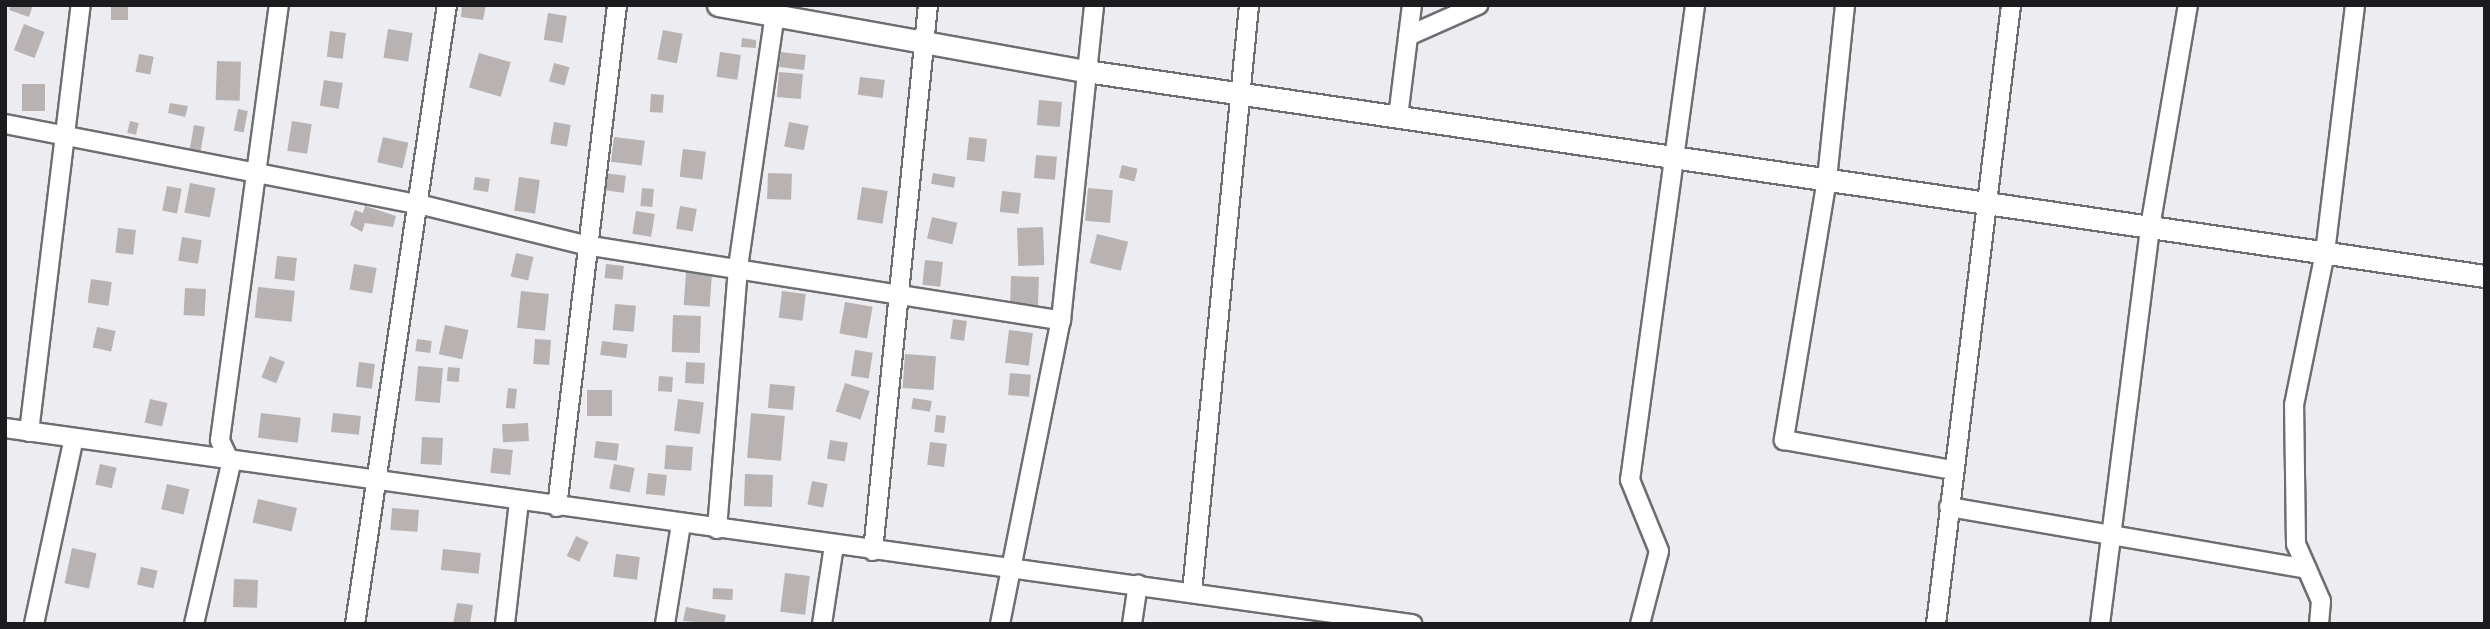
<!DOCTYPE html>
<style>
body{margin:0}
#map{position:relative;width:2490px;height:629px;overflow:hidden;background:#ececf1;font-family:Arial,sans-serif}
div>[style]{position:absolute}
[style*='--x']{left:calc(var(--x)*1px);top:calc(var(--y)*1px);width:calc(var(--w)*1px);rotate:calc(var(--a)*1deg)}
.building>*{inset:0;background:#b8b3b2;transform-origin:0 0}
.roads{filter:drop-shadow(2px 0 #6e6e72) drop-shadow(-2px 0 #6e6e72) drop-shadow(0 2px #6e6e72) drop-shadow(0 -2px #6e6e72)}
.minor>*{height:18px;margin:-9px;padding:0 9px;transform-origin:9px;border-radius:9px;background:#fff}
.tertiary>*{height:21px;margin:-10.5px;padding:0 10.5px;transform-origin:10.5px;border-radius:10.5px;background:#fff}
span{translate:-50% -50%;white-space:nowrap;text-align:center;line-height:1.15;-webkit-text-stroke:7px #fafafe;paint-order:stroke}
.frame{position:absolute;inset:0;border:7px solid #1c1c1e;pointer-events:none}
</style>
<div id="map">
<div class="building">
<div style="clip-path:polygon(11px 5px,33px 5px,29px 17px,9px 10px)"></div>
<div style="left:111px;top:5px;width:17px;height:15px"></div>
<div style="clip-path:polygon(462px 5px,486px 5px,483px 20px,461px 17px)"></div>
<div style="left:548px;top:13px;width:19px;height:27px;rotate:9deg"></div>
<div style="left:24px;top:24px;width:22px;height:28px;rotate:21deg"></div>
<div style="left:388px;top:29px;width:25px;height:29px;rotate:9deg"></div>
<div style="left:663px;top:30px;width:20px;height:30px;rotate:11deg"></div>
<div style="left:330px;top:31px;width:16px;height:26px;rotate:7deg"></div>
<div style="clip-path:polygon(742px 38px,756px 40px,756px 48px,741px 47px)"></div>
<div style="left:720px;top:52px;width:21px;height:25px;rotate:8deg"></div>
<div style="left:781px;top:52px;width:25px;height:15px;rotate:7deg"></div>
<div style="left:479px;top:53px;width:33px;height:36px;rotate:16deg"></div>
<div style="left:139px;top:54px;width:15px;height:18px;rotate:11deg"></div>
<div style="left:217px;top:61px;width:24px;height:39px;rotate:2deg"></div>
<div style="left:554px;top:63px;width:16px;height:19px;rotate:15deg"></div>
<div style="left:779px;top:72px;width:24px;height:25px;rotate:5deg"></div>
<div style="left:860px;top:77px;width:25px;height:18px;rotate:7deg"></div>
<div style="left:324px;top:80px;width:19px;height:26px;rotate:9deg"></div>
<div style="left:22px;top:84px;width:23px;height:27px"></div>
<div style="left:651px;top:94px;width:13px;height:18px;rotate:4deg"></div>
<div style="left:1039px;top:100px;width:23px;height:25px;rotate:5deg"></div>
<div style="clip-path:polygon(170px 103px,188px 106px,185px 117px,168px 113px)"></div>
<div style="left:238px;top:109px;width:10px;height:22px;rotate:11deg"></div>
<div style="left:130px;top:121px;width:9px;height:12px;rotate:13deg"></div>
<div style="left:292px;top:121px;width:20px;height:30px;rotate:9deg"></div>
<div style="left:554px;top:122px;width:17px;height:22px;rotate:10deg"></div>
<div style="left:789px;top:122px;width:20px;height:25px;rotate:11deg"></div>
<div style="left:194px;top:125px;width:11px;height:24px;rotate:10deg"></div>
<div style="left:383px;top:137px;width:26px;height:26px;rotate:13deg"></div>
<div style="left:614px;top:137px;width:31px;height:25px;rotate:7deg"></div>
<div style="left:969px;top:137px;width:18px;height:23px;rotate:6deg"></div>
<div style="left:683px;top:149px;width:23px;height:28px;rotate:7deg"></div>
<div style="left:1036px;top:155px;width:21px;height:23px;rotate:5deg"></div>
<div style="left:1122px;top:165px;width:16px;height:13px;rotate:14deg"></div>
<div style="left:603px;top:173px;width:23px;height:17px;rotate:7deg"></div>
<div style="left:768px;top:173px;width:24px;height:26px;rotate:2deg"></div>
<div style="left:933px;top:173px;width:23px;height:11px;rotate:10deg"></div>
<div style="left:475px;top:177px;width:15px;height:13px;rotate:8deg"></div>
<div style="left:519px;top:177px;width:21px;height:34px;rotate:8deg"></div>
<div style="left:190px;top:183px;width:26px;height:30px;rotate:11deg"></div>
<div style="left:167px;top:186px;width:15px;height:25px;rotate:11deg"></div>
<div style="left:862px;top:187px;width:26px;height:33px;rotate:9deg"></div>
<div style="left:642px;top:188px;width:12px;height:18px;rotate:5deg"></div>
<div style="left:1088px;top:188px;width:25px;height:33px;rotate:5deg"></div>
<div style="left:1002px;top:191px;width:19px;height:21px;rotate:6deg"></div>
<div style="clip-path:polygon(365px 206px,396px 216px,393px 227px,365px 223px,362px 232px,350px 225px,355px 210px,363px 213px)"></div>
<div style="left:680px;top:206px;width:17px;height:23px;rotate:10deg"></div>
<div style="left:636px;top:211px;width:19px;height:23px;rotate:9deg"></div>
<div style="left:932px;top:217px;width:26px;height:22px;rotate:13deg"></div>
<div style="left:1043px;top:227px;width:38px;height:26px;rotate:88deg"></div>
<div style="left:118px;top:228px;width:18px;height:25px;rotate:6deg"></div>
<div style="left:1097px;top:234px;width:32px;height:30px;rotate:14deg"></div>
<div style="left:182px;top:237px;width:20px;height:24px;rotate:9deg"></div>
<div style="left:516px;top:253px;width:18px;height:24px;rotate:13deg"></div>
<div style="left:277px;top:256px;width:20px;height:23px;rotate:6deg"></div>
<div style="left:925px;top:260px;width:18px;height:25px;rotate:6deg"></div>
<div style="left:354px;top:264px;width:23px;height:26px;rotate:10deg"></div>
<div style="left:606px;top:264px;width:18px;height:14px;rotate:6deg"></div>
<div style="left:686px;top:272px;width:26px;height:33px;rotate:4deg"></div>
<div style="left:1011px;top:276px;width:28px;height:29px;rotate:2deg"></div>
<div style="left:91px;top:279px;width:21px;height:24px;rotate:8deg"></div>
<div style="left:258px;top:287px;width:37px;height:31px;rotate:6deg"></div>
<div style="left:185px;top:288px;width:21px;height:27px;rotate:3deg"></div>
<div style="left:521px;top:291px;width:28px;height:37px;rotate:6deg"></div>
<div style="left:782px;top:291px;width:24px;height:27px;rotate:7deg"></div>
<div style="left:845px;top:302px;width:28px;height:32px;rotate:10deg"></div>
<div style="left:615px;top:304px;width:21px;height:26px;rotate:5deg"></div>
<div style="left:673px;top:315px;width:28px;height:37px;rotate:2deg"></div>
<div style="left:953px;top:319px;width:14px;height:20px;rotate:8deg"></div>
<div style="left:445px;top:325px;width:24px;height:30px;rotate:12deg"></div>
<div style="left:97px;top:327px;width:19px;height:21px;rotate:12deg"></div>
<div style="left:1009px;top:330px;width:24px;height:33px;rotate:7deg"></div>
<div style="left:417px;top:339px;width:15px;height:12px;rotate:8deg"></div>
<div style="left:535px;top:339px;width:16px;height:25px;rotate:4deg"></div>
<div style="left:602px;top:341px;width:26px;height:14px;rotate:7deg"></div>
<div style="left:855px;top:350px;width:18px;height:26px;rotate:9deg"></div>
<div style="left:905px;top:354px;width:31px;height:34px;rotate:4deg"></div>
<div style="left:270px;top:356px;width:16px;height:23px;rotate:22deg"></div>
<div style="left:359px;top:362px;width:16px;height:25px;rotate:7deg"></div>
<div style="left:686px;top:362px;width:19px;height:21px;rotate:3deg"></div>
<div style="left:418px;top:366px;width:25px;height:35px;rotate:5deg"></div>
<div style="left:448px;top:367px;width:12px;height:14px;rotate:5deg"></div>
<div style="left:1010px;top:373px;width:21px;height:22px;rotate:5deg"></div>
<div style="left:659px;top:376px;width:14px;height:15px;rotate:4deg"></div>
<div style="left:845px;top:383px;width:26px;height:30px;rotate:18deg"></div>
<div style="left:770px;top:384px;width:25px;height:24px;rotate:5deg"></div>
<div style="left:508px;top:388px;width:9px;height:20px;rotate:6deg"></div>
<div style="left:612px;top:390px;width:26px;height:25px;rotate:90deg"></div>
<div style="left:913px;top:398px;width:19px;height:11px;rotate:9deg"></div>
<div style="left:150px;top:399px;width:18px;height:24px;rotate:13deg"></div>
<div style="left:678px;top:399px;width:26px;height:32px;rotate:7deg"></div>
<div style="left:261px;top:413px;width:40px;height:25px;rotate:7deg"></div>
<div style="left:333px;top:413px;width:28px;height:19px;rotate:6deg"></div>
<div style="left:751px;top:413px;width:34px;height:45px;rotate:5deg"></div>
<div style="left:936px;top:415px;width:10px;height:17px;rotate:6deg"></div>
<div style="left:528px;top:423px;width:18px;height:26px;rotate:87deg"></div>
<div style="left:422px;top:437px;width:21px;height:27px;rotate:3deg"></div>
<div style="left:830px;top:440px;width:18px;height:19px;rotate:9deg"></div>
<div style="left:596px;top:441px;width:23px;height:17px;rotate:7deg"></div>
<div style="left:930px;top:442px;width:17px;height:23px;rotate:7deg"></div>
<div style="left:666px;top:445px;width:27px;height:24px;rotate:4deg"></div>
<div style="left:493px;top:448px;width:20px;height:25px;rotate:6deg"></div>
<div style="left:100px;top:464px;width:17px;height:21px;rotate:13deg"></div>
<div style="left:614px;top:464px;width:21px;height:25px;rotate:11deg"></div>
<div style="left:648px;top:473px;width:19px;height:21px;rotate:6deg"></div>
<div style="left:745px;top:474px;width:28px;height:32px;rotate:2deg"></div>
<div style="left:812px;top:481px;width:16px;height:24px;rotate:11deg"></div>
<div style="left:167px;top:484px;width:23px;height:26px;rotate:13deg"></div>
<div style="left:258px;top:499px;width:40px;height:24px;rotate:13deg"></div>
<div style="left:392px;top:508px;width:27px;height:22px;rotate:4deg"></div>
<div style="left:576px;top:536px;width:14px;height:22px;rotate:25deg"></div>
<div style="left:72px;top:548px;width:25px;height:36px;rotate:12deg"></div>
<div style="left:443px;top:549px;width:38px;height:21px;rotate:6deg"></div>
<div style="left:616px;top:554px;width:24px;height:23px;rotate:7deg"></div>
<div style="left:141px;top:567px;width:17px;height:18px;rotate:13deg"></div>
<div style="left:785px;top:573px;width:25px;height:39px;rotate:7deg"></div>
<div style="left:234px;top:579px;width:24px;height:28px;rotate:2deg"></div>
<div style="left:713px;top:588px;width:20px;height:11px;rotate:3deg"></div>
<div style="clip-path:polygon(457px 603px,473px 605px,470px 624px,453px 624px)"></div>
<div style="clip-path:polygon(686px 607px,726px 615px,724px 624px,683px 621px)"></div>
</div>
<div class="roads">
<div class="minor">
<div style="--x:1845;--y:5;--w:175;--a:95.9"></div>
<div style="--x:1827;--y:179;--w:265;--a:99.4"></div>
<div style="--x:1784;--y:440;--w:172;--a:10.1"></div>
<div style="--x:1408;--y:36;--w:77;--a:-23.9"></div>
<div style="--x:1398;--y:117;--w:113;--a:-82.9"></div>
<div style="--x:5;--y:124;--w:421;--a:11"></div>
<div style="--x:418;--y:204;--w:172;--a:13.8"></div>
<div style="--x:585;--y:245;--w:482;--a:9"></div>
<div style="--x:5;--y:428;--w:1421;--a:7.93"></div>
<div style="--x:29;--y:432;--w:430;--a:-83.1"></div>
<div style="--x:557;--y:507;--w:506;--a:-83.18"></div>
<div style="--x:1949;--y:507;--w:363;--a:9.8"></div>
<div style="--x:717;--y:529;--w:263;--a:-85.4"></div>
<div style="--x:738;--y:267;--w:265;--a:-81.7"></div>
<div style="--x:873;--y:551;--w:549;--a:-84.25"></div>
<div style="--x:1192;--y:592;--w:590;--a:-84.45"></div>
<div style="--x:34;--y:624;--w:190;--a:-77.9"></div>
<div style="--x:194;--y:624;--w:164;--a:-77"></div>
<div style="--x:231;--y:464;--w:26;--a:-115"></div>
<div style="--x:220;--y:440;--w:439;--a:-82.3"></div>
<div style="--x:355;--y:624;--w:626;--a:-81.55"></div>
<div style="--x:505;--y:624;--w:123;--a:-83.5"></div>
<div style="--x:665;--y:624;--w:101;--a:-80.9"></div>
<div style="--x:822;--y:624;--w:79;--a:-81.3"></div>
<div style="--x:1000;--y:624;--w:310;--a:-78.7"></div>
<div style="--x:1061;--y:320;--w:317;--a:-84"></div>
<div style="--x:1132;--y:624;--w:40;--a:-81.5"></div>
<div style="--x:1640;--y:624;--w:75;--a:-75.4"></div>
<div style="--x:1659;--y:551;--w:77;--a:-112.2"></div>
<div style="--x:1630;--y:480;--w:479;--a:-82.2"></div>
<div style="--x:1936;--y:624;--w:624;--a:-83.09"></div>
<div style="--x:2100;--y:624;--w:400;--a:-82.8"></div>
<div style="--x:2150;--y:227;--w:225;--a:-80.3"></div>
<div style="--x:2319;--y:624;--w:23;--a:-85"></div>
<div style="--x:2321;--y:601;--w:62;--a:-113.7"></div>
<div style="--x:2296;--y:544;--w:139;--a:-90.8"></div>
<div style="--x:2294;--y:405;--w:155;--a:-78.5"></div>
<div style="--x:2325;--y:253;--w:250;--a:-83.1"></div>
</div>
<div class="tertiary">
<div style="--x:718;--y:5;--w:374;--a:10.2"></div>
<div style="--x:1086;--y:71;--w:1414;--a:8.34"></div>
</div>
</div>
<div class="frame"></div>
</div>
